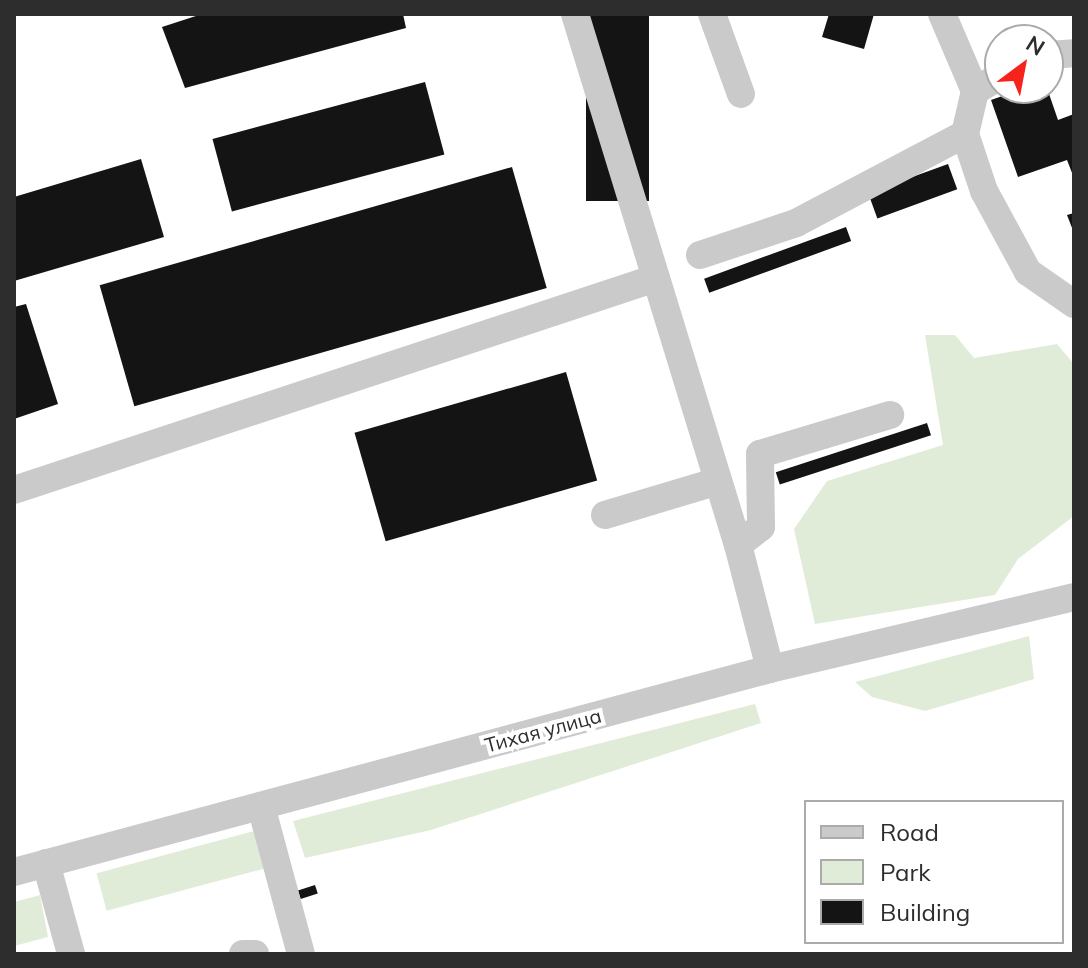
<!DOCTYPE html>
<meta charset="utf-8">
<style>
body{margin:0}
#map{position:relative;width:1088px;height:968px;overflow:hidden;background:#fff;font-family:Mulish,sans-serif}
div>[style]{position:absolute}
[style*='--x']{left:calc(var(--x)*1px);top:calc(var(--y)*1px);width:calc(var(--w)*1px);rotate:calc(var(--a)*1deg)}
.green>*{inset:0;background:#e1ecd8;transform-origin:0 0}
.building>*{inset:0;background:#141414;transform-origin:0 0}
.minor>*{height:28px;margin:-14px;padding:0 14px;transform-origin:14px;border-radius:14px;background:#cacaca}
span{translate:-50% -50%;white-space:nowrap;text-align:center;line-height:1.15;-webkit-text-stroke:8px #fff;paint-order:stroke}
.street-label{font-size:20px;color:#2d2d2d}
.frame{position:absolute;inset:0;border:16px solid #2d2d2d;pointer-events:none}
.legend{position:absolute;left:804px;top:800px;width:260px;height:144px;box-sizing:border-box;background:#fff;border:2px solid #ababab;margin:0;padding:10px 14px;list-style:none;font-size:24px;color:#2d2d2d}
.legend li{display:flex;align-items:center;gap:16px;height:40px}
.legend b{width:40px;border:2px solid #ababab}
.north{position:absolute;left:984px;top:24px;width:80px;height:80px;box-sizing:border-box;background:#fff;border:2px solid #ababab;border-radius:50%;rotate:32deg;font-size:22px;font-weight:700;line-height:32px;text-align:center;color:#2d2d2d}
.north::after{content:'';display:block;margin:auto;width:28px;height:36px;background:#f6231c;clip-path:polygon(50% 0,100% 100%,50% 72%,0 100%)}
</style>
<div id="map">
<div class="green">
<div style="clip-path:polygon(925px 335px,955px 335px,974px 358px,1057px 344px,1074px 364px,1074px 516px,1018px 559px,995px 595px,815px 624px,794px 529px,827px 481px,943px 445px)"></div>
<div style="clip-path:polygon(1029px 636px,1034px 679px,925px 711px,872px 697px,855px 682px)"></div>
<div style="clip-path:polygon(755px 704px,761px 723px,431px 830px,305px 858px,293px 821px)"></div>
<div style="left:254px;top:831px;width:39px;height:163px;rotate:75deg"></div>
<div style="clip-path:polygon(40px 895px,48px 937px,14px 946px,14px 902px)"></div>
</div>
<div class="building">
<div style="clip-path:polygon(202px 14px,403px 14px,406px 28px,185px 88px,162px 27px)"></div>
<div style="left:586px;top:14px;width:63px;height:187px"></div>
<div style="clip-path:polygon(829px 14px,874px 14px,864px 49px,822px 37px)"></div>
<div style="left:425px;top:82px;width:75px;height:220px;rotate:75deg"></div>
<div style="clip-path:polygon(1025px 88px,1047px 88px,1058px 120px,1074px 114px,1074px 178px,1067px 160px,1018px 177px,991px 100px)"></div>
<div style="clip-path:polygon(141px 159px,164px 237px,14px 281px,14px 197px)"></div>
<div style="left:948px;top:164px;width:27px;height:85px;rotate:70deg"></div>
<div style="left:512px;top:167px;width:126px;height:429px;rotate:74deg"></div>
<div style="clip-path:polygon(1074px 213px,1074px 233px,1067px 215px)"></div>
<div style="left:846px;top:227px;width:15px;height:151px;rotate:70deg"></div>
<div style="clip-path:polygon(26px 304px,58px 404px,14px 419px,14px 307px)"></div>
<div style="left:566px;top:372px;width:113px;height:220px;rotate:74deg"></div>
<div style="left:927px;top:423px;width:13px;height:159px;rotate:72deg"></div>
<div style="left:315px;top:885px;width:9px;height:18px;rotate:72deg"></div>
</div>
<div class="minor">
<div style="--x:575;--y:14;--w:555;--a:72.94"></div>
<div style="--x:738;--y:545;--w:128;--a:75.5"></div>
<div style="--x:712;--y:14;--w:85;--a:70.1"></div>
<div style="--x:942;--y:14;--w:84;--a:66.8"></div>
<div style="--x:975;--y:91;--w:44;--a:103.1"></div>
<div style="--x:965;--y:134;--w:60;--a:71.6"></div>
<div style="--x:984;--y:191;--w:92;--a:61.5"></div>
<div style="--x:1028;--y:272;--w:56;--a:34.8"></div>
<div style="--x:1048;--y:55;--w:26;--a:-4"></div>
<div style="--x:975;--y:91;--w:29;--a:-31"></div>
<div style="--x:700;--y:255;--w:101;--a:-18.4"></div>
<div style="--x:796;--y:223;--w:191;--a:-27.8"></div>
<div style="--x:14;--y:490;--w:676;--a:-18.27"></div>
<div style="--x:605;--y:515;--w:118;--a:-16.7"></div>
<div style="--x:738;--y:545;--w:29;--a:-38"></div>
<div style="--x:761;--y:527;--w:73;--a:-90.8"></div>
<div style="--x:760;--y:454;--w:136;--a:-16.7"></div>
<div style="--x:261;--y:806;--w:153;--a:74.9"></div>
<div style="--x:46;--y:863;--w:94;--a:74.6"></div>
<div style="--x:14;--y:872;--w:783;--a:-15.03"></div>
<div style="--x:770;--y:669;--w:312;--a:-13.3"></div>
<div style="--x:243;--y:954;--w:12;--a:0"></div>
</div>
<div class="street-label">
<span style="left:543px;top:730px;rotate:-15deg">Тихая улица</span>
</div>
<div class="frame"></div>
<ul class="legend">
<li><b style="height:10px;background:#cacaca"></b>Road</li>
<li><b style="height:22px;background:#e1ecd8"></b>Park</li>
<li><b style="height:22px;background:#141414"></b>Building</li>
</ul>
<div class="north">N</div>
</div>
